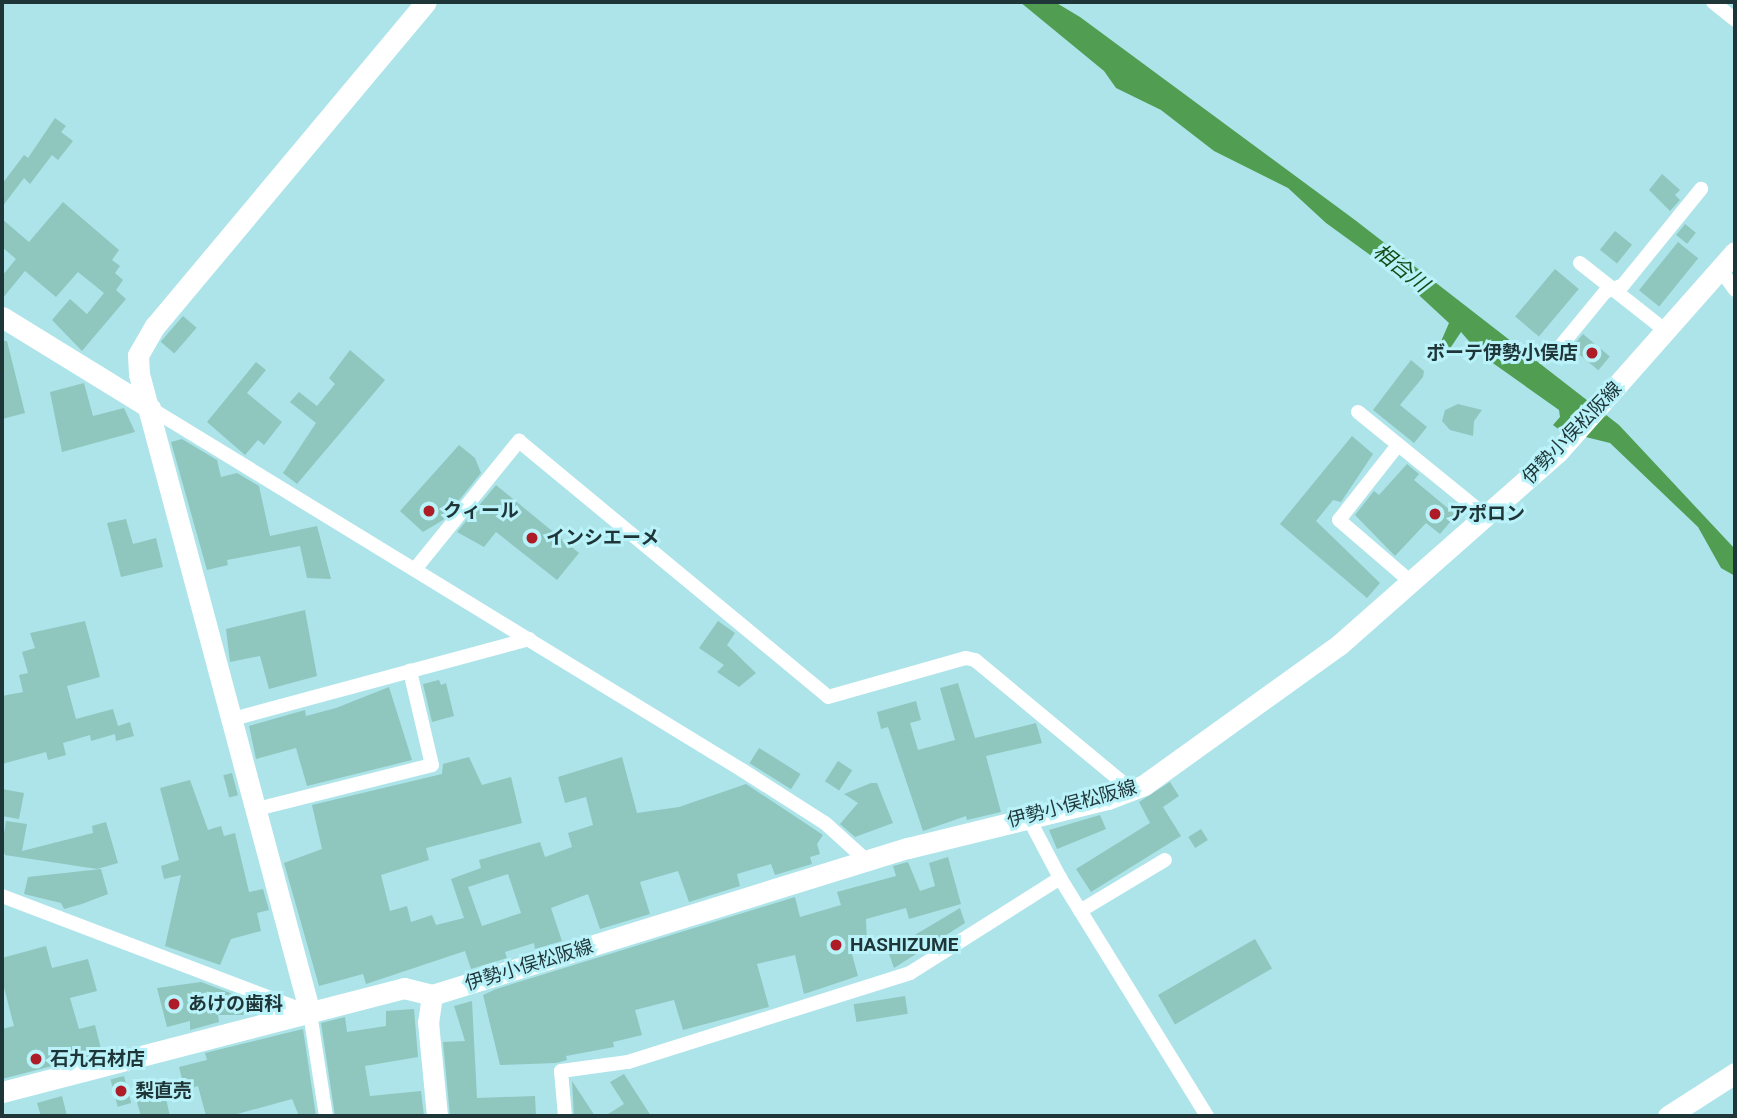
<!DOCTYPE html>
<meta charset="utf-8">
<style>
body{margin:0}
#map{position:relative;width:1737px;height:1118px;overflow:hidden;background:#ace4ea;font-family:Roboto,"Noto Sans JP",sans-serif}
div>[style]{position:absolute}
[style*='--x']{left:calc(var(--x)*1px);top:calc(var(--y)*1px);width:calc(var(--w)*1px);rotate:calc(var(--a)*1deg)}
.water>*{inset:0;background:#519e52}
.building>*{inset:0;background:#8fc6be;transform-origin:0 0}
.street>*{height:14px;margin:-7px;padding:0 7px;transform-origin:7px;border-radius:7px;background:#fff}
.secondary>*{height:21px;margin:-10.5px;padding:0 10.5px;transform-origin:10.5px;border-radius:10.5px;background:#fff}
.dots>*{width:19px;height:19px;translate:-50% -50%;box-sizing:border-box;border:4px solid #b9f2f8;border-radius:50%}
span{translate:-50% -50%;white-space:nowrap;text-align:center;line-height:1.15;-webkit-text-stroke:6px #b9f2f8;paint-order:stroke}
.poi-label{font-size:19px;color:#1f3639;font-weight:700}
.right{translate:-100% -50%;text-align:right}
.left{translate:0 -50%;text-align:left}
.street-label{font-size:19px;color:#1f3639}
.water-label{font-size:21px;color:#154b18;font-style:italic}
.frame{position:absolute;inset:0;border:4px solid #1f3639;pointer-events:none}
</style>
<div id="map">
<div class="water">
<div style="clip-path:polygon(1020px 2px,1055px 2px,1080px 17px,1355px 220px,1619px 425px,1735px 549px,1735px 576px,1721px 568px,1698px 527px,1610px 443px,1561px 431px,1553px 425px,1560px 417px,1559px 410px,1480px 354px,1461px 332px,1447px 353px,1439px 346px,1449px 323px,1395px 273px,1326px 223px,1288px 188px,1214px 151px,1161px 110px,1116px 88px,1104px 71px)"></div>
</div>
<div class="building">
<div style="clip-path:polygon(55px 118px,66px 126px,61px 132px,73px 141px,58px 160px,52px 155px,30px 184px,24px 178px,2px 207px,2px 184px,24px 155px,28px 158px)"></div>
<div style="clip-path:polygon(1662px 174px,1680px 190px,1675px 195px,1680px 200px,1670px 211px,1649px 190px)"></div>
<div style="clip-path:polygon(63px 202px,119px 250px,112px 260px,120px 266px,115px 273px,123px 280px,116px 290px,126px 299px,82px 351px,52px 320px,70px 299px,87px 314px,104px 293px,78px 272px,56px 297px,25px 271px,2px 299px,2px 276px,16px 259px,2px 247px,2px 219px,29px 242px)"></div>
<div style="left:1685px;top:224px;width:14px;height:14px;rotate:39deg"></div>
<div style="left:1615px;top:231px;width:22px;height:24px;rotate:39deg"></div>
<div style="left:1678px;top:242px;width:26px;height:62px;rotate:39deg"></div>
<div style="left:1555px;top:269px;width:31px;height:62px;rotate:40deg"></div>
<div style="left:183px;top:316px;width:18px;height:34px;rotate:41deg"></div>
<div style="left:1583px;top:334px;width:35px;height:18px;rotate:40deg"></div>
<div style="clip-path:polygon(2px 341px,7px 341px,25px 413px,2px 419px)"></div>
<div style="clip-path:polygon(350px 350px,385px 380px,297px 484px,283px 473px,316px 423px,290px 402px,299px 392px,317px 406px,335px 384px,329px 378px)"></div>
<div style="clip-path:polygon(1411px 360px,1424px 371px,1423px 377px,1400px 405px,1427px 427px,1414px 443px,1373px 410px)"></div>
<div style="clip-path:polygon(256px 362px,266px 370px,247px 393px,282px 422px,264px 445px,258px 440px,245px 455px,207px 422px)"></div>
<div style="clip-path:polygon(84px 383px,93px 416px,124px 408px,135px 432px,62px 452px,50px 392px)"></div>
<div style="clip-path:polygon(1458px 404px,1482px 410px,1474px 421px,1473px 436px,1450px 430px,1442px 421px,1445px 410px)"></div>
<div style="clip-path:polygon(1352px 436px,1373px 454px,1341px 502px,1333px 500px,1316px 521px,1380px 583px,1367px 598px,1280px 524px)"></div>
<div style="clip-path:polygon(182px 439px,217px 460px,221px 477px,237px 473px,259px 486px,270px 536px,317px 526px,331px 579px,307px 578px,300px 546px,227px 560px,228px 565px,207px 570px,171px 442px)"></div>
<div style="clip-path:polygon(459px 445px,475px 458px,481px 473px,443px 520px,423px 532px,400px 511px)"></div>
<div style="clip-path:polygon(1407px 464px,1419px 474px,1414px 480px,1456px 515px,1440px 534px,1426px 523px,1395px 556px,1355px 515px,1374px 491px,1379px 495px)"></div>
<div style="clip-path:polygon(496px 485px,579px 553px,557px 580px,496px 532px,484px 547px,457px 532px)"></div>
<div style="clip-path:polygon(126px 519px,133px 544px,156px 538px,163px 567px,121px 577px,107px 523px)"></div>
<div style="clip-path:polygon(305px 610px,317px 676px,269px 689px,260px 656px,230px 662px,226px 629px)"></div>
<div style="clip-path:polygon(85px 621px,100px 677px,67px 686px,76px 719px,113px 709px,118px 726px,130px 722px,134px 736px,116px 741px,115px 734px,91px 741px,90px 735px,63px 743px,66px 755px,48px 760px,46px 752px,2px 764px,2px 696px,23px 692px,19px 675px,28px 673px,22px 652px,35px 648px,30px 633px)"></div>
<div style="clip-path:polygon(718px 621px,735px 633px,727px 645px,756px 673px,739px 687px,717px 672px,724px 665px,699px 648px)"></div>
<div style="clip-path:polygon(439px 680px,441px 685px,446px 683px,454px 716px,432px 722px,423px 684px)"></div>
<div style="clip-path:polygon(958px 683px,975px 738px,1036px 723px,1042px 743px,986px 756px,1001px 812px,967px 820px,966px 816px,923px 831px,888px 727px,881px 729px,877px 712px,916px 701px,921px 720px,910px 723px,918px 750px,955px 740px,940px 688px)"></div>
<div style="clip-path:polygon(389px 687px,412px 760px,307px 786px,296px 748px,256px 759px,249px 726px,305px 710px,306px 716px,336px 708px)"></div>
<div style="left:759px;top:748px;width:49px;height:18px;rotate:32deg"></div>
<div style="clip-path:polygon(evenodd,469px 757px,482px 785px,511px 777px,522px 823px,426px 848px,429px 860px,381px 875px,390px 911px,407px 906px,411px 922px,432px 915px,436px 925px,464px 918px,451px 879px,481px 868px,479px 860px,540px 842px,545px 857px,572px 847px,568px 833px,593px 825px,586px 797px,565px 803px,558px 777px,622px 757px,637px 813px,679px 807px,746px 784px,823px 835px,817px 844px,820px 854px,810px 857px,812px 864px,775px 875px,771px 864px,737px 874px,740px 886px,689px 902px,678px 871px,640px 882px,650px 914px,600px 929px,588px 894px,551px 908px,562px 941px,535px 949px,534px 943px,505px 952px,507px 958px,471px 969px,465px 951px,366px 984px,363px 974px,319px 986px,284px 863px,322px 849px,312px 805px,442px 774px,443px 764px,469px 757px,508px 874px,521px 913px,482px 926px,468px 887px,508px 874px)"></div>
<div style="left:838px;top:761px;width:17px;height:24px;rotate:33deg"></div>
<div style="left:232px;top:773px;width:23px;height:9px;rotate:75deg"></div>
<div style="clip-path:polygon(190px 780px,208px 830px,221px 826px,224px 836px,235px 833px,249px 892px,263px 889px,269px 910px,257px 913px,261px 931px,231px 939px,220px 965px,165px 946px,181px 875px,164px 879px,161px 866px,179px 860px,160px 788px)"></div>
<div style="clip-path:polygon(1170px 782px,1179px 796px,1163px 807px,1181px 836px,1091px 892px,1076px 869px,1150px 823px,1139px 802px)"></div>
<div style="clip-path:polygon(871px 783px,877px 783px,893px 823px,855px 837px,840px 824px,858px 803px,844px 794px)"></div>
<div style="clip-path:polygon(2px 789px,24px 793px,19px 819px,2px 816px)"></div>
<div style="clip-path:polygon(1100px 815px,1106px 829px,1057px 849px,1049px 830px)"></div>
<div style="clip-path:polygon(6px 821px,27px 824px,22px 851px,93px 833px,92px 826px,106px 822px,118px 863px,97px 869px,5px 855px,2px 846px)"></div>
<div style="left:1201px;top:829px;width:13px;height:15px;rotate:58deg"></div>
<div style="clip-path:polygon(948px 857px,961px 904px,909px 919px,906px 908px,866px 919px,867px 942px,850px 947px,858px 976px,804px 994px,795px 955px,757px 964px,769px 1007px,683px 1030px,674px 1000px,635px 1010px,642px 1035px,613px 1042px,614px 1047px,566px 1056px,567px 1060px,556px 1063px,500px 1065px,483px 995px,496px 989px,795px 897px,800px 917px,841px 905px,837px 892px,896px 876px,893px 866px,908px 862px,920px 891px,935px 886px,929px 863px)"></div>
<div style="clip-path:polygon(101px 869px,108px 894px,82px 904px,64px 909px,61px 903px,24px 894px,28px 877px)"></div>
<div style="clip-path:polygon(960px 908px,965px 923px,894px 968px,888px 951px)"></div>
<div style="left:1255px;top:939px;width:34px;height:112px;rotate:60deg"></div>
<div style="clip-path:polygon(46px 946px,52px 968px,88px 959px,97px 991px,70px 998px,79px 1029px,95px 1025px,102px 1053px,2px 1079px,2px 1029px,14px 1026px,2px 980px,2px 958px)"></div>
<div style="clip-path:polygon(201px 982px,271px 1008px,271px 1009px,246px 1015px,218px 1015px,219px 1022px,190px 1030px,190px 1021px,167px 1027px,157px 988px)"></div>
<div style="left:905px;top:996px;width:18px;height:52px;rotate:81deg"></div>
<div style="clip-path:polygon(472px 1001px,477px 1098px,535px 1096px,536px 1116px,450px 1116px,443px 1042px,465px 1041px,454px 1006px)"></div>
<div style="clip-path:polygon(414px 1009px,418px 1057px,365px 1066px,370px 1096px,421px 1091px,424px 1116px,335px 1116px,321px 1023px,345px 1017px,347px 1032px,386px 1026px,386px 1011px)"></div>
<div style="clip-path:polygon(303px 1029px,316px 1116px,299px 1116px,292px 1099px,230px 1116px,206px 1116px,198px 1086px,185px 1090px,179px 1067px,207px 1060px,205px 1053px)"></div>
<div style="clip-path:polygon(624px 1074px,651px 1116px,605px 1116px,624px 1104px,610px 1082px)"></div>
<div style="left:124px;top:1076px;width:28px;height:14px;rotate:75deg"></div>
<div style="clip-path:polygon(572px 1081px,595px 1116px,574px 1116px)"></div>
<div style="clip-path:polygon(155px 1095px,157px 1101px,166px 1099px,170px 1116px,141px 1116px,136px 1099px)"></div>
<div style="clip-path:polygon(62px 1096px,67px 1116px,41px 1116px,37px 1103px)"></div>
</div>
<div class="street">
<div style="--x:1713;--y:2;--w:28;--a:39"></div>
<div style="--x:1580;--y:263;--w:110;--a:38.3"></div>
<div style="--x:1720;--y:269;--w:26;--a:54"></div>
<div style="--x:1559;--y:348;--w:72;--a:-50.6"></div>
<div style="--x:1605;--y:292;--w:19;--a:-21"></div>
<div style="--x:1623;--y:285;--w:124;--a:-50.9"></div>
<div style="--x:150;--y:408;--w:694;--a:31.45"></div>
<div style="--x:742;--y:770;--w:98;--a:32.6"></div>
<div style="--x:825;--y:823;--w:57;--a:42.1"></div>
<div style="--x:1358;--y:412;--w:165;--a:39.1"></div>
<div style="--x:1398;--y:445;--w:95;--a:128.2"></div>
<div style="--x:1339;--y:520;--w:95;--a:40.7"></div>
<div style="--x:416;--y:568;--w:164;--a:-51"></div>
<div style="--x:519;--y:441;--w:401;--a:39.6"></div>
<div style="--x:828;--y:697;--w:143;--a:-15.8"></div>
<div style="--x:966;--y:658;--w:9;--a:13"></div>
<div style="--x:975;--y:660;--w:205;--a:39.7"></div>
<div style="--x:233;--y:719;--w:307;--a:-15.1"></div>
<div style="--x:257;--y:809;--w:180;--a:-14.1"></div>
<div style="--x:432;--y:765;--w:97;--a:-103.2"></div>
<div style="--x:1028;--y:817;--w:69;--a:62.3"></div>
<div style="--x:1060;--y:878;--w:280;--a:58.3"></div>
<div style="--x:2;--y:896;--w:329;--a:20.8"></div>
<div style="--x:310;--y:1013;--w:104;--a:81.2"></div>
<div style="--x:1080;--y:911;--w:99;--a:-31"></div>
<div style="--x:565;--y:1116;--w:45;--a:-95.1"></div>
<div style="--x:561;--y:1071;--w:68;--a:-7.7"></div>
<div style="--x:628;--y:1062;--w:296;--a:-17.5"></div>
<div style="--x:910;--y:973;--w:178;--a:-32.3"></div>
</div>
<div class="secondary">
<div style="--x:2;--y:317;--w:174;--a:31.6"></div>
<div style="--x:432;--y:995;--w:498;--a:-17.2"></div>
<div style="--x:908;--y:848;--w:206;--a:-13.8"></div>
<div style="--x:1108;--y:799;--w:39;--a:-21"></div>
<div style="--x:1144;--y:785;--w:240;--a:-35.7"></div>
<div style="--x:1339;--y:645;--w:290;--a:-41.4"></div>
<div style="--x:1557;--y:453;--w:268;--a:-48.5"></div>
<div style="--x:432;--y:995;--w:27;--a:98"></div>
<div style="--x:428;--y:1022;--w:94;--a:84.5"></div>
<div style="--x:310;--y:1013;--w:661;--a:-104.98"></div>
<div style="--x:139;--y:374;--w:19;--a:-93"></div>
<div style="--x:138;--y:355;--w:34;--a:-60"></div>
<div style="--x:155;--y:326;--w:422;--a:-50.1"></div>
<div style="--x:2;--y:1092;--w:415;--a:-14.5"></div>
<div style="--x:404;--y:988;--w:29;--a:14"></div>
<div style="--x:1668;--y:1116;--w:80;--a:-32.7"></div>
</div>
<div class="dots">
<div style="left:1592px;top:353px;background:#ae1c27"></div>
<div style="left:429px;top:511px;background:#ae1c27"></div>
<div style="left:1435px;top:514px;background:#ae1c27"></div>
<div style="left:532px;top:538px;background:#ae1c27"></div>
<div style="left:836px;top:945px;background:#ae1c27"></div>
<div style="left:174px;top:1004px;background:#ae1c27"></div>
<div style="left:36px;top:1059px;background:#ae1c27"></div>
<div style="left:121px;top:1091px;background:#ae1c27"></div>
</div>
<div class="poi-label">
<span class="right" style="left:1578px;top:353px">ボーテ伊勢小俣店</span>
<span class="left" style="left:443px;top:511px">クィール</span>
<span class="left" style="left:1449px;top:514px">アポロン</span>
<span class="left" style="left:546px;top:538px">インシエーメ</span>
<span class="left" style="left:850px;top:945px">HASHIZUME</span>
<span class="left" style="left:188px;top:1004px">あけの歯科</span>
<span class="left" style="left:50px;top:1059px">石九石材店</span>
<span class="left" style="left:135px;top:1091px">梨直売</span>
</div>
<div class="street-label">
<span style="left:1572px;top:433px;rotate:-46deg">伊勢小俣松阪線</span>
<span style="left:1072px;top:804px;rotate:-15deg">伊勢小俣松阪線</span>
<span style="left:529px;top:965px;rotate:-17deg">伊勢小俣松阪線</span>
</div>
<div class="water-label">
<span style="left:1401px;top:268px;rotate:38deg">相合川</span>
</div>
<div class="frame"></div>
</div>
